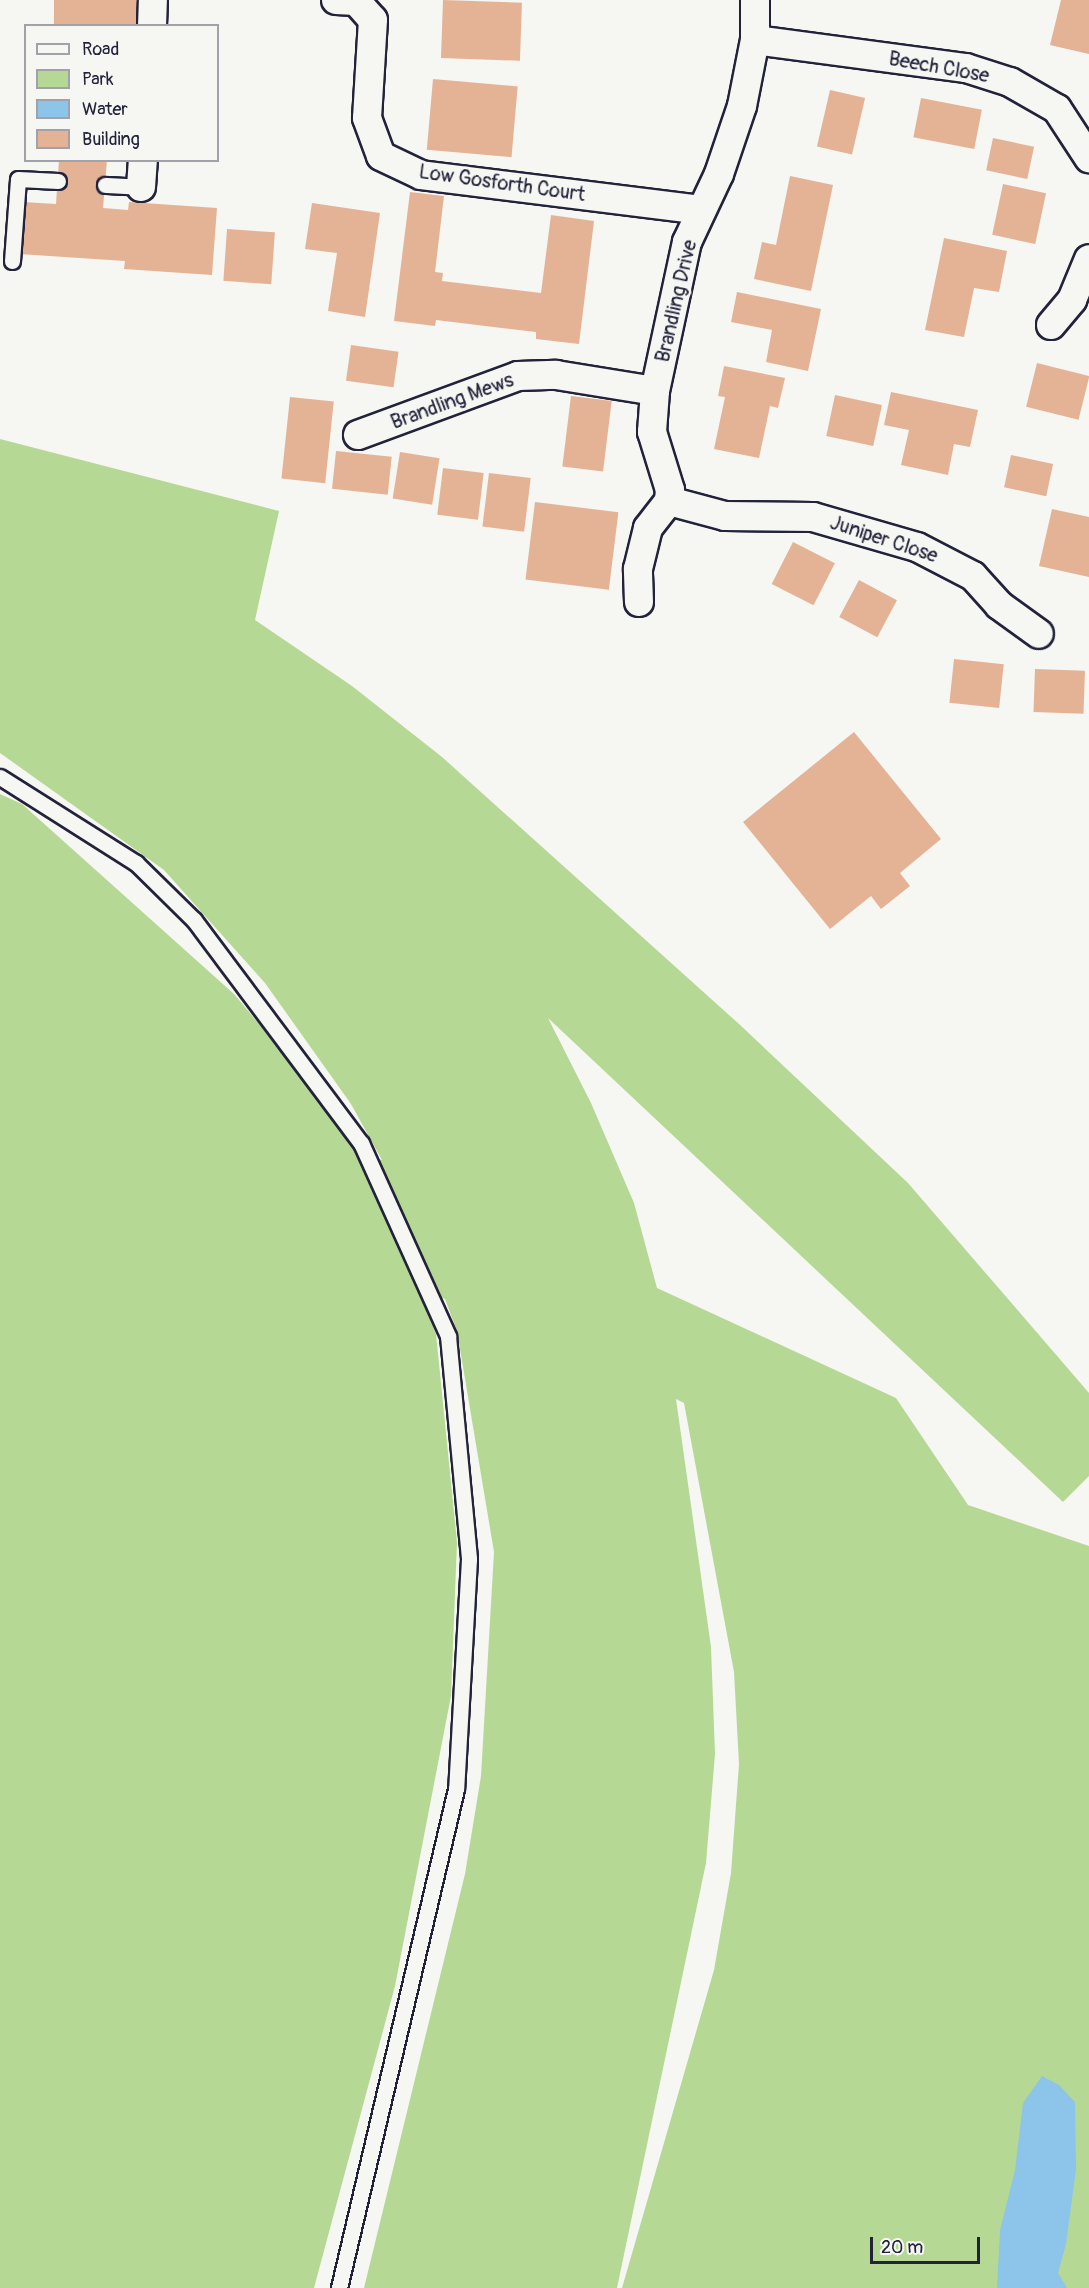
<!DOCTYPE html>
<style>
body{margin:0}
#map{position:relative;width:1089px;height:2288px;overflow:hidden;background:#f6f6f2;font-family:Pangolin,sans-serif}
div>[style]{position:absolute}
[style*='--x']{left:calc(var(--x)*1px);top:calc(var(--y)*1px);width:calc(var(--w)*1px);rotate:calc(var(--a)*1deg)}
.green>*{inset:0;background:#b5d994}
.water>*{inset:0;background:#8cc4ea}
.building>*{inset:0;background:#e4b396;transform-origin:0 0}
.roads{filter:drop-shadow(2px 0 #22223b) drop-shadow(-2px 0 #22223b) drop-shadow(0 2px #22223b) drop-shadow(0 -2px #22223b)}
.lane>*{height:15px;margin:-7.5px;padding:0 7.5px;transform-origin:7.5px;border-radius:7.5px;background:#f6f6f2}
.street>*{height:28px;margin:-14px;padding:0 14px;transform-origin:14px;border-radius:14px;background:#f6f6f2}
span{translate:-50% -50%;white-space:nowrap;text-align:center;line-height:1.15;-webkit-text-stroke:5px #f6f6f2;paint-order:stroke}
.street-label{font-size:20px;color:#22223b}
.legend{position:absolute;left:24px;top:24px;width:195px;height:138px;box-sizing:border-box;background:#f6f6f2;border:2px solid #a1a1a9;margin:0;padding:8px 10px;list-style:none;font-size:18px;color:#22223b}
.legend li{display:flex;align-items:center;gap:12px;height:30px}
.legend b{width:30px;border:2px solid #a1a1a9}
.scale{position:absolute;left:870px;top:2237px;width:110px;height:27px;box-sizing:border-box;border:3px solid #22223b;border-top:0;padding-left:8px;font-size:18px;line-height:21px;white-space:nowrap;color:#22223b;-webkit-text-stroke:4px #f6f6f2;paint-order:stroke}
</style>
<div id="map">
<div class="green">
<div style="clip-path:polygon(0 439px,279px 511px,255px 620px,352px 686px,442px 757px,739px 1024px,908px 1183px,1089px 1393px,1089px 1476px,1063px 1502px,548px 1018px,591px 1103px,634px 1203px,657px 1288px,896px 1398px,968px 1505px,1089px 1546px,1089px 2288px,622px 2288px,714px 1970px,731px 1873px,739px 1764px,734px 1672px,684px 1403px,676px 1399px,711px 1647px,715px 1754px,706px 1863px,617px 2288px,364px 2288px,465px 1874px,481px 1776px,494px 1552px,457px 1331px,445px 1299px,416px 1286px,436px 1334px,457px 1542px,451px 1696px,395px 1986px,314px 2288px,0 2288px,0 794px,22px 804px,234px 994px,370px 1156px,382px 1160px,351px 1104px,265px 983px,164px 870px,0 753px)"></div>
</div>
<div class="water">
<div style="clip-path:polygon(1042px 2076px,1059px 2085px,1075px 2102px,1076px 2169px,1066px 2244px,1058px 2273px,1067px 2288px,997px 2288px,1000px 2230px,1015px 2170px,1023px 2103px)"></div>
</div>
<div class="building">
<div style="left:54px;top:0;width:86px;height:26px"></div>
<div style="left:443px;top:0;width:79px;height:58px;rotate:2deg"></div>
<div style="clip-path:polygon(1061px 0,1089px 0,1089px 54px,1050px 45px)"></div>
<div style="left:433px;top:79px;width:85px;height:71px;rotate:5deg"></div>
<div style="left:830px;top:90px;width:36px;height:58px;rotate:13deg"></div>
<div style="left:921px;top:98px;width:62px;height:40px;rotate:11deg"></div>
<div style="left:993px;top:138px;width:42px;height:33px;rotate:12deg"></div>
<div style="clip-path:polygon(59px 160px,107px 160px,103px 208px,128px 210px,129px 202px,217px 208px,212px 275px,124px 269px,125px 261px,19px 254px,23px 202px,56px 204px)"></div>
<div style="clip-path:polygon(790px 176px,833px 185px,811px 291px,754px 279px,762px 242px,776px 245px)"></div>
<div style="left:1003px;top:184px;width:44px;height:52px;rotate:12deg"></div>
<div style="clip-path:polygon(410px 192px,444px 196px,435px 272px,443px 273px,442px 281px,541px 293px,551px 215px,594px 221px,579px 344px,536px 339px,536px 332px,436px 320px,435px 326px,394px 321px)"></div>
<div style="clip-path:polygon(312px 203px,380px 213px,365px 317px,328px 311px,337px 253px,305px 249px)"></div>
<div style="left:227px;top:229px;width:48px;height:52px;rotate:4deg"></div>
<div style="clip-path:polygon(944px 238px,1007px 251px,999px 292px,974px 288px,964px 337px,925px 330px)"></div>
<div style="clip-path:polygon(737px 292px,821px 309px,808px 371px,766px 362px,772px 330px,731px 322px)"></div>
<div style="left:351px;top:345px;width:48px;height:36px;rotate:8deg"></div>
<div style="left:1037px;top:363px;width:54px;height:45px;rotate:14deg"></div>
<div style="clip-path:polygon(724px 366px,785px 378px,778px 408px,770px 406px,759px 458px,714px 449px,725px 397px,718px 396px)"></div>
<div style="clip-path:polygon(891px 392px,978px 410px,970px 447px,954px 444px,948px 475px,901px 465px,909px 430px,884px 425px)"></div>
<div style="left:835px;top:395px;width:48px;height:42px;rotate:12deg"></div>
<div style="left:571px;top:396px;width:41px;height:71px;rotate:7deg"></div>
<div style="left:290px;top:397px;width:44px;height:82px;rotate:6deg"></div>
<div style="left:336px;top:451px;width:56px;height:38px;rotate:6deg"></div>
<div style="left:400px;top:452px;width:40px;height:47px;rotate:9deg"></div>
<div style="left:1011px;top:455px;width:43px;height:33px;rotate:12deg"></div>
<div style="left:443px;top:468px;width:41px;height:47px;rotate:7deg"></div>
<div style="left:489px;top:473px;width:42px;height:54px;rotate:7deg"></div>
<div style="left:535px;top:502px;width:84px;height:78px;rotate:7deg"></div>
<div style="clip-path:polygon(1052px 509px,1089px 517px,1089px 577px,1039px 566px)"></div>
<div style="left:793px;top:542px;width:47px;height:47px;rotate:27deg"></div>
<div style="left:859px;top:580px;width:43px;height:42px;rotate:28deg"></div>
<div style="left:954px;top:659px;width:50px;height:44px;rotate:6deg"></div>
<div style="left:1035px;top:669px;width:50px;height:43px;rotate:2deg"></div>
<div style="clip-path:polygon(854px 732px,941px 839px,900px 873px,910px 886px,881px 909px,871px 896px,830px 929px,743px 822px)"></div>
</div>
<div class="roads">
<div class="lane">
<div style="--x:105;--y:185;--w:36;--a:3"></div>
<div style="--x:12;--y:261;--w:82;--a:-85.8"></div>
<div style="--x:18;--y:179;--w:40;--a:2.9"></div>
<div style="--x:0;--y:777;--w:161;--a:32.3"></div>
<div style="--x:136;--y:863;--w:81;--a:44.5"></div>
<div style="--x:194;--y:920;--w:279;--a:53.2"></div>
<div style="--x:361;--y:1143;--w:212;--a:65.7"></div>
<div style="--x:448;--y:1336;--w:224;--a:84.6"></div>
<div style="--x:469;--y:1559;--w:230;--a:93.2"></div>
<div style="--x:456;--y:1789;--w:513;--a:103.2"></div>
</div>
<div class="street">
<div style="--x:336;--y:0;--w:20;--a:3"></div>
<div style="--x:356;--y:1;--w:25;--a:48"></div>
<div style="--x:373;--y:20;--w:98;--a:93.5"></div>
<div style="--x:367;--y:118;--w:40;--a:69.8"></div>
<div style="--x:381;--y:156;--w:44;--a:25.4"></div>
<div style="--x:421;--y:175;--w:282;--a:7.1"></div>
<div style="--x:152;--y:26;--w:26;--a:-88"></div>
<div style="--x:755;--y:40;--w:213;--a:7.6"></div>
<div style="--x:966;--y:68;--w:46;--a:17.7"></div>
<div style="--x:1010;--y:82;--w:54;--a:29.9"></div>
<div style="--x:1057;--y:109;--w:59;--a:56.9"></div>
<div style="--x:141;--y:187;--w:27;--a:-86"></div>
<div style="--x:1051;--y:325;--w:33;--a:-50"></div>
<div style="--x:1072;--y:300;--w:44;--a:-67.5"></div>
<div style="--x:358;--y:435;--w:171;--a:-20.2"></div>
<div style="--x:518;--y:376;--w:38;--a:-2"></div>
<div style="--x:556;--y:375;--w:100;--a:9.2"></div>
<div style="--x:669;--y:501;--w:58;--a:15"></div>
<div style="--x:725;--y:516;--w:88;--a:0.7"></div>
<div style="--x:813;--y:517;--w:108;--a:16.1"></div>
<div style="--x:917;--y:547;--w:63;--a:27.4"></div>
<div style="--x:973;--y:576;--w:39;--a:48"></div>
<div style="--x:999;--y:605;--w:49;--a:35.9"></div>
<div style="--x:639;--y:602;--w:33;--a:-92"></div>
<div style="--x:638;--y:569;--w:42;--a:-76.3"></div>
<div style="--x:648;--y:528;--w:34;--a:-52"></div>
<div style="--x:669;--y:501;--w:11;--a:-85"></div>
<div style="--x:670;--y:490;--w:61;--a:-107.2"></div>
<div style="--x:652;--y:432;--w:41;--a:-85.8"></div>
<div style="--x:655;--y:391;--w:152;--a:-77.9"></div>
<div style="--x:687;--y:242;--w:75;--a:-64.8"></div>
<div style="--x:719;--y:174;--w:72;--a:-71.3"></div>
<div style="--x:742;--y:106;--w:67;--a:-78.9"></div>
<div style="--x:755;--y:40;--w:40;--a:-90"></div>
</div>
</div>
<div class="street-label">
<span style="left:939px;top:67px;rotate:10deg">Beech Close</span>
<span style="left:502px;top:183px;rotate:8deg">Low Gosforth Court</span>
<span style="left:676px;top:301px;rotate:-77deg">Brandling Drive</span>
<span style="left:452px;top:401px;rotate:-20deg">Brandling Mews</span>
<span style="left:884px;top:539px;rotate:18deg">Juniper Close</span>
</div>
<ul class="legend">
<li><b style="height:8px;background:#f6f6f2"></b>Road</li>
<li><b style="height:16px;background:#b5d994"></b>Park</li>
<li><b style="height:16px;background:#8cc4ea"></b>Water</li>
<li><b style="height:16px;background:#e4b396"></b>Building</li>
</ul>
<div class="scale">20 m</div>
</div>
